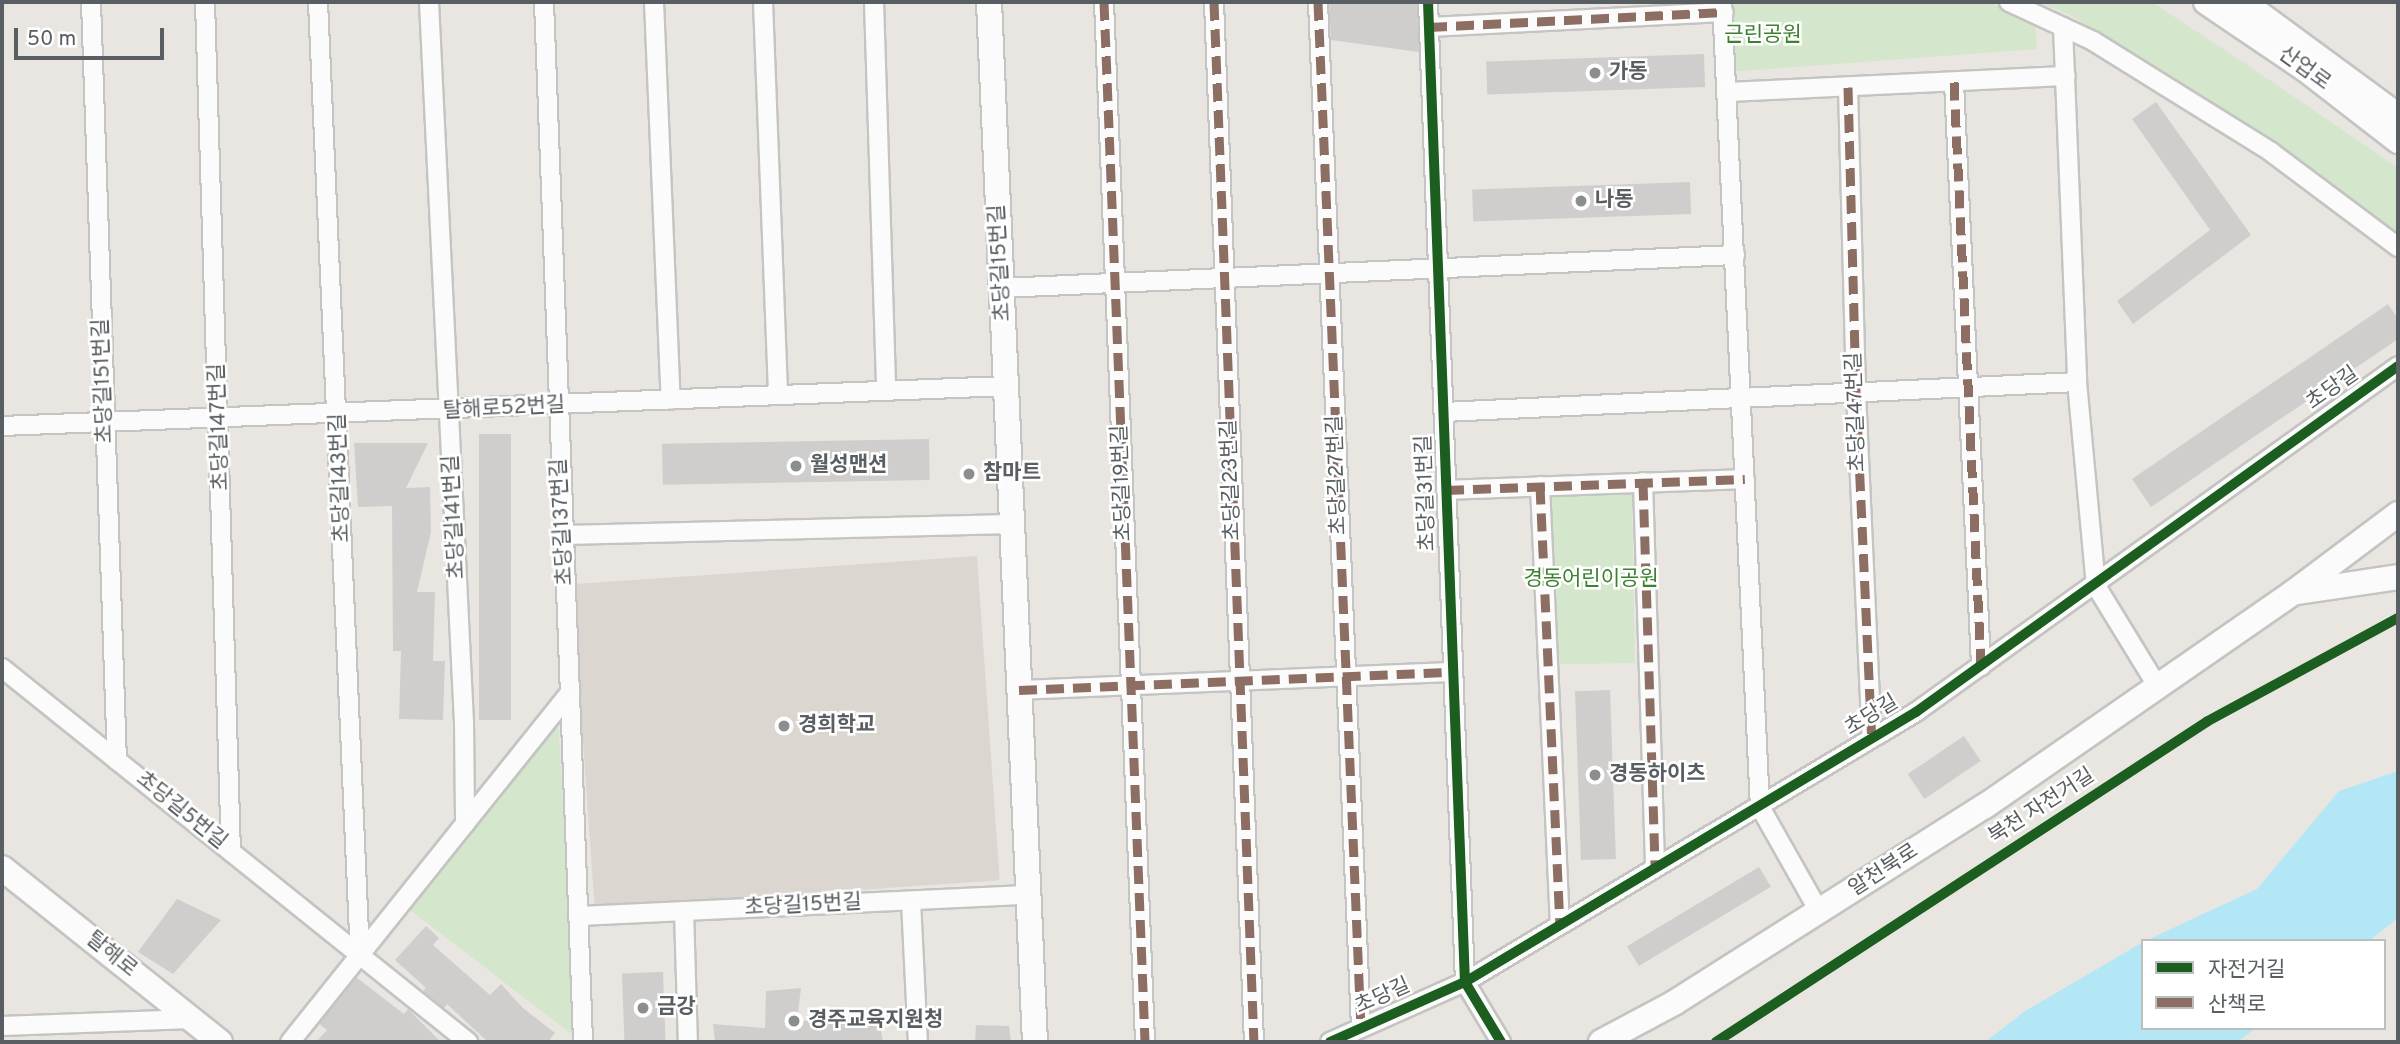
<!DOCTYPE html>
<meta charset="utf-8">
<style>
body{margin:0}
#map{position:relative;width:2400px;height:1044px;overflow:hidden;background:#e9e6e2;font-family:Overpass,"Noto Sans KR",sans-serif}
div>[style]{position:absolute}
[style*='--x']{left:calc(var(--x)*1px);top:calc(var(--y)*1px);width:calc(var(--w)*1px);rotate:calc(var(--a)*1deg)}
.education>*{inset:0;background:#dcd6d1;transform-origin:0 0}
.green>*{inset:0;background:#d4e6cb;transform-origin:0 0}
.water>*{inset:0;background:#b3e7f6}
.building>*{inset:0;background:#d0cecc;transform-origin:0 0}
.roads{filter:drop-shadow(2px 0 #c4c4c3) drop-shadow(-2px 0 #c4c4c3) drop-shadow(0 2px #c4c4c3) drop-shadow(0 -2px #c4c4c3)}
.street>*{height:18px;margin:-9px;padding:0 9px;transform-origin:9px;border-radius:9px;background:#fcfbfb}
.secondary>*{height:24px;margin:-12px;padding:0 12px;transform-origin:12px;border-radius:12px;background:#fcfbfb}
.quiet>*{height:9px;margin-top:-4.5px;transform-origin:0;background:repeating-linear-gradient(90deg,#8d6e63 0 18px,transparent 0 27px)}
.cycleway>*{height:10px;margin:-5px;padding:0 5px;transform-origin:5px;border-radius:5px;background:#1b5e20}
.dots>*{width:19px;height:19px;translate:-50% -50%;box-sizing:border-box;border:4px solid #fff;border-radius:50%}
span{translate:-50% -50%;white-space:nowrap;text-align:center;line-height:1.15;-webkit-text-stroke:5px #fff;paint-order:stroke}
.park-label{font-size:21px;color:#3c822e}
.street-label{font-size:21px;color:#585e61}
.poi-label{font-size:21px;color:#585e61;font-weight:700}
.left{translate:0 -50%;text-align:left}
.frame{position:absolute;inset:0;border:4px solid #585e61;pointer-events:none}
.legend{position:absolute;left:2141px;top:939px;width:245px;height:91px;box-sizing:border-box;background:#fff;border:2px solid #bcbfc0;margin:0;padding:9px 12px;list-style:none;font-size:21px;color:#585e61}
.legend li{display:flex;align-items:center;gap:14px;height:35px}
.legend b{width:35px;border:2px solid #bcbfc0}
.scale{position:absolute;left:14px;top:28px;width:150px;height:32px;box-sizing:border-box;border:4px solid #585e61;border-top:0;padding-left:9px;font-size:21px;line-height:24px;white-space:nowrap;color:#585e61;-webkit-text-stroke:5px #fff;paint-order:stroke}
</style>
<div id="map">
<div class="education">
<div style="left:977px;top:556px;width:325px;height:406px;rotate:86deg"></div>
</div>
<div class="green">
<div style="clip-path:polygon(1728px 2px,1988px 2px,2035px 22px,2037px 49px,1729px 72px)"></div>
<div style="clip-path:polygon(2040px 2px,2152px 2px,2246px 64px,2398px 168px,2398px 241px,2074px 17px)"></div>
<div style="left:1632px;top:494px;width:169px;height:87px;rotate:89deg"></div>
<div style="clip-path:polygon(558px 721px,578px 1039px,405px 906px)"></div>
</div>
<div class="water">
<div style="clip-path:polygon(2398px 771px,2398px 918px,2369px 941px,2145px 941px,2257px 889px,2339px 791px)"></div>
<div style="clip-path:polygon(2143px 942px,2143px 1028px,2256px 1028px,2237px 1042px,1985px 1042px,2025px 1011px)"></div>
</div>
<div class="building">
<div style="clip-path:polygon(1329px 2px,1417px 2px,1419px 52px,1331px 40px)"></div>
<div style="left:1704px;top:54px;width:33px;height:218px;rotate:88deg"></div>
<div style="clip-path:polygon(2156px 102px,2251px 235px,2133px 324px,2117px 301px,2210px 230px,2132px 119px)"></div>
<div style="left:1690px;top:182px;width:32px;height:218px;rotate:88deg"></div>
<div style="clip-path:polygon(2388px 304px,2398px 319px,2398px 339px,2151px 507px,2132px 479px)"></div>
<div style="left:511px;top:434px;width:286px;height:32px;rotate:90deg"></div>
<div style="left:929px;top:439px;width:41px;height:267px;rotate:89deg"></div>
<div style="clip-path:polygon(354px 443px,428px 443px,406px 488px,430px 487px,431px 532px,417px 592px,435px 592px,433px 661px,445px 661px,443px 720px,399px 719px,401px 651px,393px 651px,392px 506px,358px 507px)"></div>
<div style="left:1610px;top:690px;width:169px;height:35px;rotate:88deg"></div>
<div style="left:1964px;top:736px;width:30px;height:68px;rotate:56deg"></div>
<div style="left:1759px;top:867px;width:23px;height:154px;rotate:59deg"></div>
<div style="clip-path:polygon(177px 899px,221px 920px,173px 974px,138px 952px)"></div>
<div style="clip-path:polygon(426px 926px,439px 938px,433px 945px,490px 995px,501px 984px,523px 1008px,555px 1033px,548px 1042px,488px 1042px,447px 1004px,444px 1008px,423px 991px,426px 988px,395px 960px)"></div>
<div style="left:663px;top:972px;width:70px;height:41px;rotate:88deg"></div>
<div style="clip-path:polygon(356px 977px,404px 1014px,408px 1009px,441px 1042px,316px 1042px,327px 1030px,319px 1024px)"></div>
<div style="clip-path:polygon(801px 988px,797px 1021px,879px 1020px,883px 1042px,715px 1042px,713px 1024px,765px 1028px,766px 991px)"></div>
<div style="clip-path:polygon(976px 1025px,1009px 1026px,1011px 1042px,975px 1042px)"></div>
</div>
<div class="roads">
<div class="street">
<div style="--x:91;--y:2;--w:759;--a:88.04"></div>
<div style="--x:205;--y:2;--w:850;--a:88.25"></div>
<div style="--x:318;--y:2;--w:954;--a:87.48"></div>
<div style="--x:429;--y:2;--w:721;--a:87.22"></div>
<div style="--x:464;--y:722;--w:102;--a:89.4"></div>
<div style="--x:544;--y:2;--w:1041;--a:87.85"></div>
<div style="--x:654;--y:2;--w:398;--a:87.6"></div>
<div style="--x:763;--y:2;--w:393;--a:87.8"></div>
<div style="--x:874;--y:2;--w:389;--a:88.2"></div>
<div style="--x:1104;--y:2;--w:1041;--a:87.74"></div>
<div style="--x:1214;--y:2;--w:1041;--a:87.8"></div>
<div style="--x:1318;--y:2;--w:1026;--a:87.6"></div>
<div style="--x:1428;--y:2;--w:981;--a:87.84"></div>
<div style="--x:1465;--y:982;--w:70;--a:59"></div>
<div style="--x:1722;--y:2;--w:806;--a:87.3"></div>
<div style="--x:1760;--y:807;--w:122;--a:60.5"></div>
<div style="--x:2009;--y:2;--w:93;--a:24.9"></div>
<div style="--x:2093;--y:41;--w:210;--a:31.9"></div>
<div style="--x:2271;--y:152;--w:159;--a:36.8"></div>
<div style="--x:1429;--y:27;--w:295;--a:-2.9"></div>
<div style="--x:2063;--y:27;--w:355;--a:87.7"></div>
<div style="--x:2077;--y:382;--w:205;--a:84.7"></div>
<div style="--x:2096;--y:586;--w:119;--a:58.5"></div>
<div style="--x:1954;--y:82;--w:585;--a:87.35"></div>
<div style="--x:1848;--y:87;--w:305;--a:88.5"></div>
<div style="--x:1856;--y:392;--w:346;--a:87.4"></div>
<div style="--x:1727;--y:92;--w:339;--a:-2.7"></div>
<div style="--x:1002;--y:288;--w:734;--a:-2.58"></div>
<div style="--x:1444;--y:412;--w:634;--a:-2.71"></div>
<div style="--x:2;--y:426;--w:1005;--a:-2.28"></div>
<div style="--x:1643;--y:482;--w:384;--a:88.2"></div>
<div style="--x:1540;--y:486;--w:438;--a:87.4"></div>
<div style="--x:1446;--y:490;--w:299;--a:-2.1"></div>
<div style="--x:564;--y:535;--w:448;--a:-1.4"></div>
<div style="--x:2;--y:668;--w:598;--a:38.75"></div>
<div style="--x:1019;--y:690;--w:434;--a:-2.4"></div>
<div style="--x:911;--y:901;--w:141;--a:87.2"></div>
<div style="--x:684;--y:911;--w:131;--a:88.3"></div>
<div style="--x:578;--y:916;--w:450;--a:-2.7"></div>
<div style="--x:2;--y:1026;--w:189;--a:-2.1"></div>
<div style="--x:290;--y:1042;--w:448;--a:-51.3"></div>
<div style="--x:1330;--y:1042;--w:148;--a:-24"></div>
<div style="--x:1465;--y:982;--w:526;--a:-30.91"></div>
<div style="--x:1916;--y:712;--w:593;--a:-35.67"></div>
</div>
<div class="secondary">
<div style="--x:989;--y:2;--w:1041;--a:87.47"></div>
<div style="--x:2206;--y:2;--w:120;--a:34.1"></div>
<div style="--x:2305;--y:69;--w:118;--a:37.7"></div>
<div style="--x:2243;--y:2;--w:192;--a:36.3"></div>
<div style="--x:2298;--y:592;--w:101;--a:-8.5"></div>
<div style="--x:2;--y:868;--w:279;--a:38.6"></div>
<div style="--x:1601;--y:1042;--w:83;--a:-28.1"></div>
<div style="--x:1674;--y:1003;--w:368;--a:-32.4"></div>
<div style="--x:1985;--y:806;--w:376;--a:-34.7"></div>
<div style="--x:2294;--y:592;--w:130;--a:-36.9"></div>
</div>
</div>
<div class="quiet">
<div style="--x:1104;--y:2;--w:1041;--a:87.74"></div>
<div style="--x:1214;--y:2;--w:1041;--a:87.8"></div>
<div style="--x:1318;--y:2;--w:1026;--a:87.6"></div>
<div style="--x:1429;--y:27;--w:295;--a:-2.9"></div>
<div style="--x:1954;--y:82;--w:585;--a:87.35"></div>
<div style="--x:1848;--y:87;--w:305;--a:88.5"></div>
<div style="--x:1856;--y:392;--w:346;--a:87.4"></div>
<div style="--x:1643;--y:482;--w:384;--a:88.2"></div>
<div style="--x:1540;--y:486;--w:438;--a:87.4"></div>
<div style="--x:1446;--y:490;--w:299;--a:-2.1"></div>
<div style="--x:1019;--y:690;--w:434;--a:-2.4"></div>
</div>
<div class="cycleway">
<div style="--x:1428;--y:2;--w:981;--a:87.84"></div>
<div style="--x:1465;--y:982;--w:70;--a:59"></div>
<div style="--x:1330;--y:1042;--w:148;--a:-24"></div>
<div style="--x:1465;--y:982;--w:526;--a:-30.91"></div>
<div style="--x:1916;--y:712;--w:593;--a:-35.67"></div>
<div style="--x:1716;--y:1042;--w:587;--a:-33.12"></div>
<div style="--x:2208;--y:721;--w:216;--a:-28.5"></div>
</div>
<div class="dots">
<div style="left:1595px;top:73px;background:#8b8e8e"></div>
<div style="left:1581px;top:201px;background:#8b8e8e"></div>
<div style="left:796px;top:466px;background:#8b8e8e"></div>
<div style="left:969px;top:474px;background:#8b8e8e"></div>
<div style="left:784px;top:726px;background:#8b8e8e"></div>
<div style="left:1595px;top:775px;background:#8b8e8e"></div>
<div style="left:643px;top:1008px;background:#8b8e8e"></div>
<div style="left:794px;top:1021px;background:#8b8e8e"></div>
</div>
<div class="park-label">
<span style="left:1763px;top:36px">근린공원</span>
<span style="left:1591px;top:580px">경동어린이공원</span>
</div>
<div class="street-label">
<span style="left:2304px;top:69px;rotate:36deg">산업로</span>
<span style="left:1001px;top:263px;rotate:-93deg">초당길15번길</span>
<span style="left:104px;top:381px;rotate:-92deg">초당길151번길</span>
<span style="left:2333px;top:389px;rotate:-35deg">초당길</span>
<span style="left:504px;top:409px;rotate:-3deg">탈해로52번길</span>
<span style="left:1857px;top:412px;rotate:-92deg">초당길47번길</span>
<span style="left:220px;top:427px;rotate:-92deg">초당길147번길</span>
<span style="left:1338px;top:475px;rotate:-92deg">초당길27번길</span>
<span style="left:341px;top:478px;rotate:-92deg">초당길143번길</span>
<span style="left:1232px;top:480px;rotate:-92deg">초당길23번길</span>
<span style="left:1123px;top:483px;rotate:-92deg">초당길19번길</span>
<span style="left:1427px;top:493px;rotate:-92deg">초당길31번길</span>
<span style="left:455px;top:517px;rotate:-93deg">초당길141번길</span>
<span style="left:563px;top:522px;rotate:-93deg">초당길137번길</span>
<span style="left:1872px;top:716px;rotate:-31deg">초당길</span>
<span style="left:2042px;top:807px;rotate:-33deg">북천 자전거길</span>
<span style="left:181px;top:811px;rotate:39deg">초당길5번길</span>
<span style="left:1884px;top:871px;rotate:-33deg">알천북로</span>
<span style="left:803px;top:906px;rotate:-3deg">초당길15번길</span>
<span style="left:111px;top:955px;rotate:39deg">탈해로</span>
<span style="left:1383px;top:997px;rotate:-24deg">초당길</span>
</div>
<div class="poi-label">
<span class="left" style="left:1609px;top:73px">가동</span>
<span class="left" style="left:1595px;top:201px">나동</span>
<span class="left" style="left:810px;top:466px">월성맨션</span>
<span class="left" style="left:983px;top:474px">참마트</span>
<span class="left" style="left:798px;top:726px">경희학교</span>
<span class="left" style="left:1609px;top:775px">경동하이츠</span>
<span class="left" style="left:657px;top:1008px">금강</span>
<span class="left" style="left:808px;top:1021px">경주교육지원청</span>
</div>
<div class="frame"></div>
<ul class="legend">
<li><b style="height:9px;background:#1b5e20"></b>자전거길</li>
<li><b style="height:9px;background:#8d6e63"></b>산책로</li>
</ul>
<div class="scale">50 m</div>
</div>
